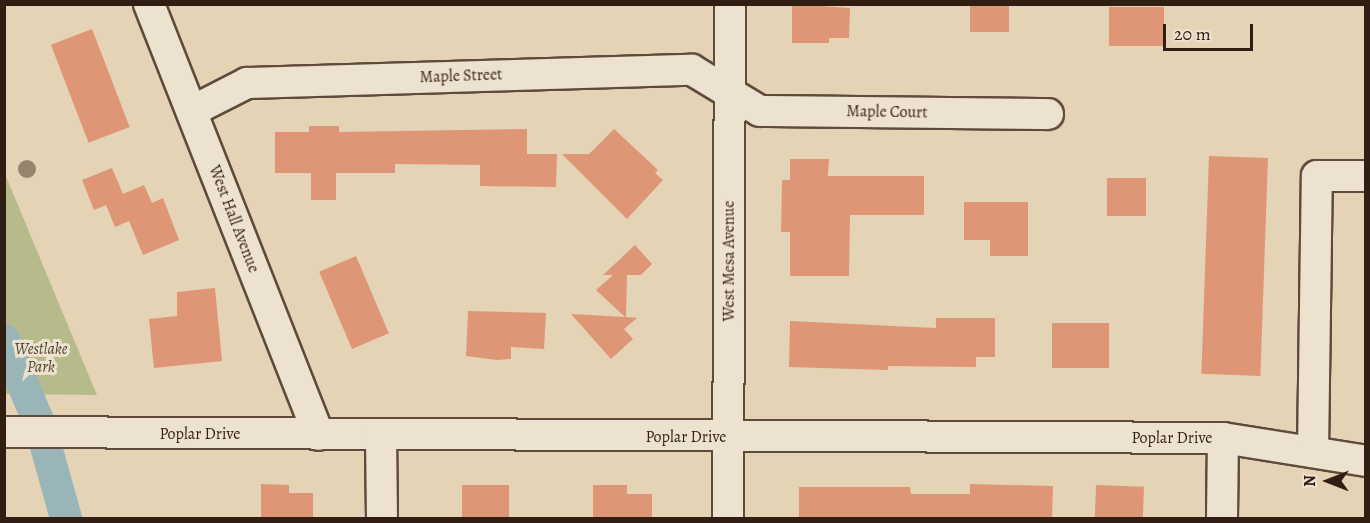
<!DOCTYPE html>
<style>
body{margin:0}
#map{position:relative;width:1370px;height:523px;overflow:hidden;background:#e4d3b5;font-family:Alegreya,serif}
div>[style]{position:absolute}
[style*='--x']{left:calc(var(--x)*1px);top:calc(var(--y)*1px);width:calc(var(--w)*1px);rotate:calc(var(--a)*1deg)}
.green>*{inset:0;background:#b7bb8b}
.canal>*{height:32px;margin:-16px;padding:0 16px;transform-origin:16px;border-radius:16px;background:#9ab5b8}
.building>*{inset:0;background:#de9677;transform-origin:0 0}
.roads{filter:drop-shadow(2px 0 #5e4b3c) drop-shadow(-2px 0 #5e4b3c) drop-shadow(0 2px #5e4b3c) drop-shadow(0 -2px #5e4b3c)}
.minor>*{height:30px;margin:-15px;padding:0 15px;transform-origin:15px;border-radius:15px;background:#ede2cf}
.trees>*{width:18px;height:18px;margin:-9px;border-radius:50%;background:#94856c}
span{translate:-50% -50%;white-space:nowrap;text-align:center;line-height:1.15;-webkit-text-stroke:6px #ede2cf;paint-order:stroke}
.street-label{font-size:16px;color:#311e13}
.park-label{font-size:16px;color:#524531;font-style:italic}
.frame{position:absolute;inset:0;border:6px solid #311e13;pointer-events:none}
.north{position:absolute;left:1298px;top:451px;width:60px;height:60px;-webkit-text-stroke:4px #ede2cf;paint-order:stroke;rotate:270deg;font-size:16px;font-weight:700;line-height:24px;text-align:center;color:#311e13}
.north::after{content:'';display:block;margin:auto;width:21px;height:27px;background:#311e13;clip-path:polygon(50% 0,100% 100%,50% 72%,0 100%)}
.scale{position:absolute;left:1163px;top:24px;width:90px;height:27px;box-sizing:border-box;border:3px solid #311e13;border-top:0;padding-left:8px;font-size:18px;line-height:21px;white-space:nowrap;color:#311e13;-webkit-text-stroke:4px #ede2cf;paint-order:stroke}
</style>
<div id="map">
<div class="green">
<div style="clip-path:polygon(4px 174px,5px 174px,97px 395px,5px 394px)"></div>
</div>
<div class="canal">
<div style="--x:4;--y:340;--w:92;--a:67"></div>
<div style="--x:40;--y:425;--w:97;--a:74.4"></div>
</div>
<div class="building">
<div style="clip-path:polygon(792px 4px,850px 8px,849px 38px,829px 38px,829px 43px,792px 43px)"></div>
<div style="left:970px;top:4px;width:39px;height:28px"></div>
<div style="left:1109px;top:7px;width:55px;height:39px"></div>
<div style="left:92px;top:29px;width:105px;height:44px;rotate:69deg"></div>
<div style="clip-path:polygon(309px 126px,339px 126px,339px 132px,527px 129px,527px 154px,557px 154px,556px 187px,480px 186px,480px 165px,395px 164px,395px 173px,336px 173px,336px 200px,311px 200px,311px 173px,275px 173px,275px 132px,309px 132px)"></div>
<div style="clip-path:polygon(614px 129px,658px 170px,655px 173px,663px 180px,627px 219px,562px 154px,589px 154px)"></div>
<div style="left:1209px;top:156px;width:59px;height:218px;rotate:2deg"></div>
<div style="clip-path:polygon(790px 159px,829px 159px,828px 176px,924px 176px,924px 215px,850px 215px,849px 276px,790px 276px,790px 232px,781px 232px,782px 180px,790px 180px)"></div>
<div style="clip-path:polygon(112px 168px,123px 194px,144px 185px,152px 203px,163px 198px,179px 240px,143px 255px,129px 221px,115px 227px,106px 205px,94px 210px,82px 180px)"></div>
<div style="left:1107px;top:178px;width:39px;height:38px"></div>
<div style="clip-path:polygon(964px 202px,1028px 202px,1028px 256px,990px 256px,990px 240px,964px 240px)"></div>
<div style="clip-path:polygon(635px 245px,652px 264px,641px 275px,627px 275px,626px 317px,637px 318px,624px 329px,633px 339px,611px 359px,571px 314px,625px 317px,596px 290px,613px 275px,603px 275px)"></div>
<div style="left:356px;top:256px;width:84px;height:40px;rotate:67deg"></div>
<div style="clip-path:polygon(215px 288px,222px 361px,154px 368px,149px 319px,177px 316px,177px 292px)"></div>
<div style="clip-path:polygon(468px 311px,546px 313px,544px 349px,511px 347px,511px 359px,497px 360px,466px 356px)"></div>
<div style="clip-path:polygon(936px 318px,995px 318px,995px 357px,976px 357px,976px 367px,888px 366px,888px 370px,789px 367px,790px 321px,936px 328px)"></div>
<div style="left:1052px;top:323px;width:57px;height:45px"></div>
<div style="clip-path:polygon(261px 484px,289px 485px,289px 493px,313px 493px,313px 519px,261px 519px)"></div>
<div style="clip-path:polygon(970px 484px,1053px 486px,1052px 519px,799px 519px,799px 487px,910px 487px,911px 494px,970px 494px)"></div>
<div style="left:462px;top:485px;width:47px;height:34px"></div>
<div style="clip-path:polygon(593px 485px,627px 485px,627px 494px,652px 494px,652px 519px,593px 519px)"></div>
<div style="left:1096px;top:485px;width:48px;height:34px;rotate:2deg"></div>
</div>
<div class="roads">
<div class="minor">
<div style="--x:149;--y:4;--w:463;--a:68.5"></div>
<div style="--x:192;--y:111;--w:62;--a:-27"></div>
<div style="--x:247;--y:83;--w:445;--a:-1.7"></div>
<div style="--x:692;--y:70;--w:79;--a:31.1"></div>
<div style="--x:760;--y:111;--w:288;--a:0.6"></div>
<div style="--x:4;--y:432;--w:1219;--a:0.28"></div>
<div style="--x:1223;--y:438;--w:145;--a:9.1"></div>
<div style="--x:381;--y:436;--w:82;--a:89.3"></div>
<div style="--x:1313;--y:452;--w:276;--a:-89.2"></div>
<div style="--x:1317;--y:176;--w:49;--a:0"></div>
<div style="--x:728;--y:518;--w:514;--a:-89.78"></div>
<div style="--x:1222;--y:518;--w:80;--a:-89.3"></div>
</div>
</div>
<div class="trees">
<div style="left:27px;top:169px"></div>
</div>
<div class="street-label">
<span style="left:461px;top:76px;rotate:-2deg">Maple Street</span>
<span style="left:887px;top:112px;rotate:1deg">Maple Court</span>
<span style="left:234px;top:219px;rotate:69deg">West Hall Avenue</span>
<span style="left:729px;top:261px;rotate:-90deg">West Mesa Avenue</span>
<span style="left:200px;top:434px">Poplar Drive</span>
<span style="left:686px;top:437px">Poplar Drive</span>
<span style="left:1172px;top:438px">Poplar Drive</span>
</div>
<div class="park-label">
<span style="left:41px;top:358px">Westlake<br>Park</span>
</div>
<div class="frame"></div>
<div class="north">N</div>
<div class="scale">20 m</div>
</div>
